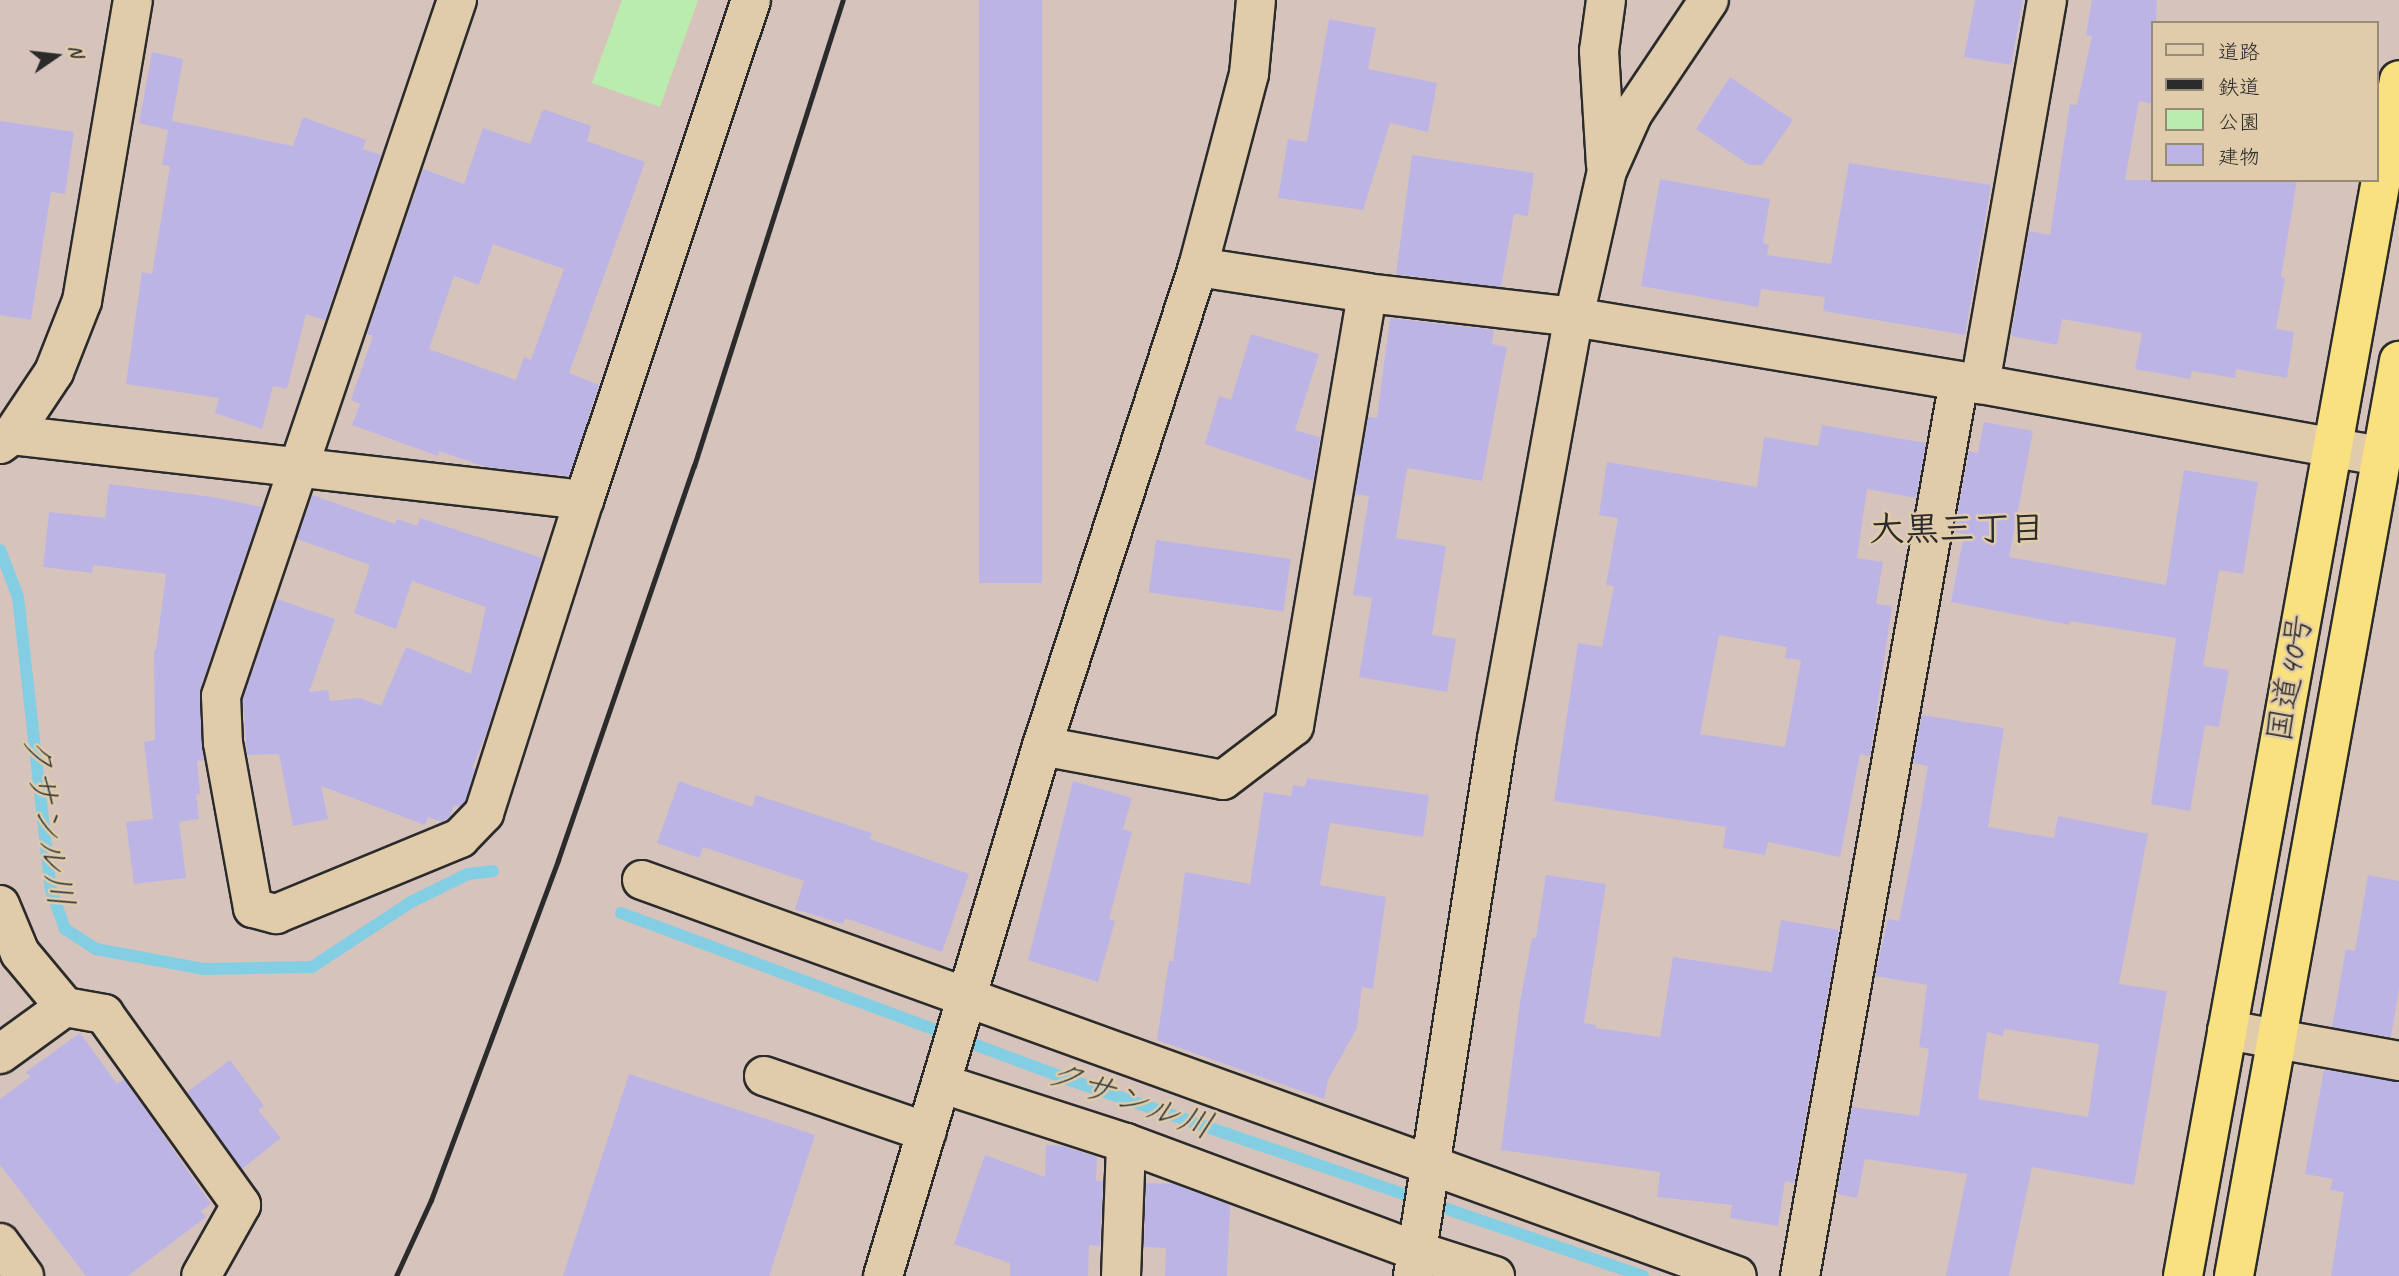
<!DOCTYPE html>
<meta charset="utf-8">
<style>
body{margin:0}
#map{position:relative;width:2399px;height:1276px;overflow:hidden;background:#d6c4bc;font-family:Caveat,"Klee One",sans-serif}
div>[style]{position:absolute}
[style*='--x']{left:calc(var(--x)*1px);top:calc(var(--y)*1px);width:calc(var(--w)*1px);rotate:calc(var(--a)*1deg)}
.green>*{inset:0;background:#baedad}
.stream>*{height:12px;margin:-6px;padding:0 6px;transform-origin:6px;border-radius:6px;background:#83cee3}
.building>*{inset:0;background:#bdb4e6;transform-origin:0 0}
.roads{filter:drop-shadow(2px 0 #2b2b2b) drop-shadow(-2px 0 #2b2b2b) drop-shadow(0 2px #2b2b2b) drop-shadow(0 -2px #2b2b2b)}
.minor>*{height:38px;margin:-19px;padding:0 19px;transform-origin:19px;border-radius:19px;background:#e0cbaa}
.highway>*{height:38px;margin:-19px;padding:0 19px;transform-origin:19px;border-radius:19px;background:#fae180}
.rail>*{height:5px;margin:-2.5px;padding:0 2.5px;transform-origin:2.5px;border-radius:2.5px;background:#2b2b2b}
span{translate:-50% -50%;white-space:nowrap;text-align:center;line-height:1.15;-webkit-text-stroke:5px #e0cbaa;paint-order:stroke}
.street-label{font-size:33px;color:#2b2b2b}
.neighbourhood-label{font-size:35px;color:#2b2b2b;font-weight:700}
.water-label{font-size:35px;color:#343b3d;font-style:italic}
.legend{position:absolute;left:2151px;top:21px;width:228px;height:161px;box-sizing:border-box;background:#e0cbaa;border:2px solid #988b77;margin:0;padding:9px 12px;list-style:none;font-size:21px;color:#2b2b2b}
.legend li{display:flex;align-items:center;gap:14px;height:35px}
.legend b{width:35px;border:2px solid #988b77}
.north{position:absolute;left:21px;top:21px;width:70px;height:70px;-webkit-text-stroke:5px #e0cbaa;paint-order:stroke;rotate:76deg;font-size:19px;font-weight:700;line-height:28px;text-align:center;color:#2b2b2b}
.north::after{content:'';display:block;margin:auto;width:24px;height:32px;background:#2b2b2b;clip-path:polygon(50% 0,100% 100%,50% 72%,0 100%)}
</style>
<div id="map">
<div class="green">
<div style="clip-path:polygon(622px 0,698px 0,660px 107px,592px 83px)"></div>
</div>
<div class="stream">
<div style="--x:0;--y:550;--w:50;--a:69"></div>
<div style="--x:18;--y:597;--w:295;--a:83.6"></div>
<div style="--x:51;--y:890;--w:41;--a:70.3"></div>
<div style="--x:65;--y:929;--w:37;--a:33"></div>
<div style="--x:96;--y:949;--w:110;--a:10.5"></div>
<div style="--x:204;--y:969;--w:108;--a:-1.1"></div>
<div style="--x:312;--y:967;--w:118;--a:-33.3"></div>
<div style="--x:411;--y:902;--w:64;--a:-26.2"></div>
<div style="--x:468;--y:874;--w:25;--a:-7"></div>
<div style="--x:621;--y:913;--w:476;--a:20.4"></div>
<div style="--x:1067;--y:1079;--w:609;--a:18.88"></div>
</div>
<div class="building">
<div style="left:979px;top:0;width:63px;height:583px"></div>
<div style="clip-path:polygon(1975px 0,2023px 0,2011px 65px,1964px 57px)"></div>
<div style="clip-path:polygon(2092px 0,2157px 0,2156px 23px,2152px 23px,2152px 104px,2139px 101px,2125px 180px,2297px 180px,2281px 277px,2285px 278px,2276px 329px,2294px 332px,2287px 378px,2236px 369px,2235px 378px,2192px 371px,2190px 379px,2135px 369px,2142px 333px,2062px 319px,2057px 345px,2011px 336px,2029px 231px,2050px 235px,2070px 104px,2077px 105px,2092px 36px,2086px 35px)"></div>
<div style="clip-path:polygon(1329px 19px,1376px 28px,1368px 69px,1437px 83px,1428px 132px,1390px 123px,1363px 210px,1278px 198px,1288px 139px,1307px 142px)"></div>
<div style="clip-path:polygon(152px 52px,183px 59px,172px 121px,293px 146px,303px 117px,366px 140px,363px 149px,381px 155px,325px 320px,306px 314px,287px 389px,273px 386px,262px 429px,215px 413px,219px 398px,126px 384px,142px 272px,152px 274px,170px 166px,162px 165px,168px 130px,139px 123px)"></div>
<div style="clip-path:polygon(1730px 77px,1793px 120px,1762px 165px,1749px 165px,1696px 129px)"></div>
<div style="clip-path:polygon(evenodd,543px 109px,591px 126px,587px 141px,645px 162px,569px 373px,599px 385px,569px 476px,486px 467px,439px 451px,438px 456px,352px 425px,360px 404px,351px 400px,373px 336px,367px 334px,423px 169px,464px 184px,483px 128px,530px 144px,543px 109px,493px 244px,564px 269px,531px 360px,524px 357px,516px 380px,429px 349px,454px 276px,479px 285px,493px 244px)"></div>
<div style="clip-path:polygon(0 121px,74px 132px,65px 194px,51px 192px,31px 320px,0 315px)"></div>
<div style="clip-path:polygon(1412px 155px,1534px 173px,1528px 216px,1514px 214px,1501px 287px,1396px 274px)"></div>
<div style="clip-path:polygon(1849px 163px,1991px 185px,1965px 335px,1823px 311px,1825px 297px,1761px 289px,1758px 307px,1641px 286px,1660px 179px,1770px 199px,1763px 243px,1769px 245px,1767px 255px,1831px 264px)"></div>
<div style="clip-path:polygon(1390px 318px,1494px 330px,1492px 344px,1507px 347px,1482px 481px,1407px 468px,1396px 538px,1446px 546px,1432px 635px,1456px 639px,1447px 692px,1359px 677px,1372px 598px,1353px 595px,1369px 496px,1355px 494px,1368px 417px,1377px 418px)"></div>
<div style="clip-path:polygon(1251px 334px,1319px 354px,1295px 430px,1320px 437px,1313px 481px,1205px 444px,1219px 396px,1231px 400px)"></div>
<div style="clip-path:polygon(1984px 422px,2033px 431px,2009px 557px,2166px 585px,2184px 470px,2258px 482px,2243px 574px,2219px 570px,2203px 666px,2229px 670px,2219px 727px,2205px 725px,2190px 811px,2151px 804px,2176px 638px,2070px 621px,2070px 625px,1951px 602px,1964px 534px,1954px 532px,1969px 451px,1978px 453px)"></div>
<div style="clip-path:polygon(evenodd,1822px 425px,1926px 443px,1916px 498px,1867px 489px,1857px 558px,1883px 562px,1876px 604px,1892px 606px,1870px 756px,1860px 754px,1840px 857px,1768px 842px,1765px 855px,1723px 848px,1726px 827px,1554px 801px,1578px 643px,1602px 647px,1614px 586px,1606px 585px,1618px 518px,1599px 515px,1607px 462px,1757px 487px,1764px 437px,1818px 446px,1822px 425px,1719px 635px,1787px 647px,1785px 658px,1801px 660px,1785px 747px,1700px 734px,1719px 635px)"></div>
<div style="clip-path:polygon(109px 484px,213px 497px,262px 507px,200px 689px,204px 760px,197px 761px,200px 794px,196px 794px,199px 819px,179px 822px,186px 878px,134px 884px,126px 822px,153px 819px,144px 742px,155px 740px,154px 650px,156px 650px,166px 574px,93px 565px,92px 573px,43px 567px,49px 512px,105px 518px)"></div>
<div style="clip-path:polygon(312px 495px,395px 524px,397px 519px,417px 526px,420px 518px,542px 558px,485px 737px,472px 768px,475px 769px,465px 802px,459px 807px,454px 805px,450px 817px,442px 822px,428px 817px,425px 825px,321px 786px,328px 819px,293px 826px,279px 754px,247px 755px,243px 699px,277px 599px,335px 619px,309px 692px,328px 690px,330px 701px,360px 698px,381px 706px,406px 647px,471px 674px,486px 607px,412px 581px,396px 629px,354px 613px,370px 565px,297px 539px)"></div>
<div style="left:1156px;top:540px;width:136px;height:53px;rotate:8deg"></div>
<div style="clip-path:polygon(evenodd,1922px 715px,2004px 728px,1988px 827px,2054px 838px,2058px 816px,2148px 834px,2119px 984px,2167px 991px,2134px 1185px,2032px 1167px,2009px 1276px,1946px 1276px,1967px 1174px,1865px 1159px,1857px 1198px,1837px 1194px,1852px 1107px,1919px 1116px,1929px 1049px,1919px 1047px,1927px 985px,1875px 976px,1888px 919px,1899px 921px,1915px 842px,1928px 766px,1913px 763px,1922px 715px,2004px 1029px,2099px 1044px,2088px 1117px,1978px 1099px,1987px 1032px,2003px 1036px,2004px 1029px)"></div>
<div style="clip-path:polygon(1307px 778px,1429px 795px,1423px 837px,1330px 823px,1320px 885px,1386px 897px,1373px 989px,1362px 987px,1357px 1028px,1328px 1080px,1324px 1099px,1157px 1040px,1169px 961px,1173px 961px,1185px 872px,1250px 884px,1264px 792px,1291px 796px,1293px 785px,1305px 787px)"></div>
<div style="clip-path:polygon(679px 781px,752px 807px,756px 795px,872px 833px,870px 839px,969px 874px,942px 952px,845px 918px,843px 924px,795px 909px,804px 881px,703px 847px,699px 858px,657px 843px)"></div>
<div style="clip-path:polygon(1073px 781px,1132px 798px,1123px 829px,1132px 832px,1109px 919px,1115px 921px,1098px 982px,1028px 960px)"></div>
<div style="clip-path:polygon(1546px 875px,1606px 884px,1584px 1023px,1596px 1025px,1596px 1028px,1660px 1037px,1673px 957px,1772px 972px,1781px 920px,1839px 930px,1794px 1183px,1785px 1181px,1778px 1226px,1730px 1218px,1732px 1205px,1657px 1197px,1660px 1172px,1501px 1150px,1520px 1002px,1532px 938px,1536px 938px)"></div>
<div style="clip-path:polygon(2368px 875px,2399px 881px,2399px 988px,2391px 1037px,2332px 1027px,2346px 949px,2355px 951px)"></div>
<div style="clip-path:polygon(80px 1033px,117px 1084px,124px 1079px,211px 1204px,201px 1211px,206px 1217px,128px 1276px,86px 1276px,0 1165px,0 1099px,30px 1077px,26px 1072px)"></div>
<div style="clip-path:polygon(230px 1060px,264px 1106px,258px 1110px,281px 1138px,242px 1169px,187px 1092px)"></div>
<div style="clip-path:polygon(2324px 1070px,2399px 1082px,2399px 1276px,2331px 1276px,2344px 1192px,2330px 1190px,2333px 1179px,2305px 1174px)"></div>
<div style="clip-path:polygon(629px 1074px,815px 1135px,769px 1276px,563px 1276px)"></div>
<div style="clip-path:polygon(1046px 1145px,1063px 1146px,1097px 1157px,1096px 1181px,1103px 1181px,1100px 1246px,1089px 1245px,1088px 1276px,1010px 1276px,1010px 1263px,954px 1244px,985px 1155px,1045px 1177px)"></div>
<div style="clip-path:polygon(1146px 1183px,1174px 1184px,1230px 1205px,1227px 1276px,1165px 1276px,1166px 1248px,1144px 1247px)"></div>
</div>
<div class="roads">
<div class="minor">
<div style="--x:457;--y:0;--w:735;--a:108.73"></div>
<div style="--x:221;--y:696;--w:47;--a:87.6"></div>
<div style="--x:223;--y:743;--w:168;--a:79.7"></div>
<div style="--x:253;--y:908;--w:24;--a:15"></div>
<div style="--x:276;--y:914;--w:199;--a:-22.4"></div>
<div style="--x:460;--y:838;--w:35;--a:-46"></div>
<div style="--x:484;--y:813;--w:329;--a:-72.3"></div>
<div style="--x:1606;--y:0;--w:51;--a:97.8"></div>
<div style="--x:1599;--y:51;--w:114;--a:86.5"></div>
<div style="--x:1198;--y:267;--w:171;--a:8.7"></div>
<div style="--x:1367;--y:293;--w:208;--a:6.6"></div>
<div style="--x:1574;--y:317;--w:411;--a:9.4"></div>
<div style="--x:1980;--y:384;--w:407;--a:10.2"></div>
<div style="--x:1980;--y:384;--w:390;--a:-80.1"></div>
<div style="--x:12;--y:435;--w:576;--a:6.48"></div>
<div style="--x:584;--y:500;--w:527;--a:-71.53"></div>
<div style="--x:0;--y:444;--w:15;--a:-37"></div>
<div style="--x:12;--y:435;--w:76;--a:-56.3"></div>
<div style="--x:54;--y:372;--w:76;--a:-68.5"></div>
<div style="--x:82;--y:301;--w:305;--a:-80.4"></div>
<div style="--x:1042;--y:746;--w:184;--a:10.6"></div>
<div style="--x:1223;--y:780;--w:89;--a:-37.3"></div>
<div style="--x:1294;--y:726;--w:439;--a:-80.4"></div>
<div style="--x:642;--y:880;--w:1164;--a:19.88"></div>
<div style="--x:0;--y:905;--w:52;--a:67.4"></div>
<div style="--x:20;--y:953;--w:70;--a:50.2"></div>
<div style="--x:65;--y:1007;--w:40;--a:10"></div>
<div style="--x:104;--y:1014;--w:235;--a:54.3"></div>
<div style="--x:241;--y:1205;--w:81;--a:119.4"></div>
<div style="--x:2227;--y:1030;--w:175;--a:10.2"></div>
<div style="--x:0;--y:1054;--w:80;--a:-35.9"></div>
<div style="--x:764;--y:1076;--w:172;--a:19"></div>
<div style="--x:943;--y:1084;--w:192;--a:17.9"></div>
<div style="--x:1126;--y:1143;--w:310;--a:20.4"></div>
<div style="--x:1417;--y:1251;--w:82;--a:17.8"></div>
<div style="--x:0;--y:1243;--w:41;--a:54"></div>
<div style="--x:883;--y:1276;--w:553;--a:-73.3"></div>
<div style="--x:1042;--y:746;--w:504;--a:-71.96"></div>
<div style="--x:1198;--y:267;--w:200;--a:-75.2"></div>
<div style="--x:1249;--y:74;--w:74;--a:-84.6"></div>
<div style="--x:1121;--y:1276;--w:133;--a:-87.8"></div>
<div style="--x:1413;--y:1276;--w:544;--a:-81.11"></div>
<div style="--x:1497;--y:739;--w:429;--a:-79.7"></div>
<div style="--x:1574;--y:317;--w:150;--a:-77.3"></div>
<div style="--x:1607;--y:171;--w:64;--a:-65.9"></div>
<div style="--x:1633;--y:113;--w:136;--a:-56.1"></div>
<div style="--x:1800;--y:1276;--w:909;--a:-79.93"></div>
</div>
<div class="highway">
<div style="--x:2183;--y:1276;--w:1215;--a:-79.76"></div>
<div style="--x:2234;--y:1276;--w:930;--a:-79.78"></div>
</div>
</div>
<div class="rail">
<div style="--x:396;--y:1276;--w:84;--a:-65.3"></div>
<div style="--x:431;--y:1200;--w:363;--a:-69.5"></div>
<div style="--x:558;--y:860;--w:417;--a:-71"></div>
<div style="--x:694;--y:466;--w:489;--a:-72.3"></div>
</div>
<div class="street-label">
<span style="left:2290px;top:678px;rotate:-80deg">国道40号</span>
</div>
<div class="neighbourhood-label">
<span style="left:1957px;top:529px">大黒三丁目</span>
</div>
<div class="water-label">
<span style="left:48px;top:821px;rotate:81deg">クサンル川</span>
<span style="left:1130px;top:1100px;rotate:19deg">クサンル川</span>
</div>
<ul class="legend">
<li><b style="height:9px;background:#e0cbaa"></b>道路</li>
<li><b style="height:9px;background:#2b2b2b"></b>鉄道</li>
<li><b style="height:19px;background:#baedad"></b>公園</li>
<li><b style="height:19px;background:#bdb4e6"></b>建物</li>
</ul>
<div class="north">N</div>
</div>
